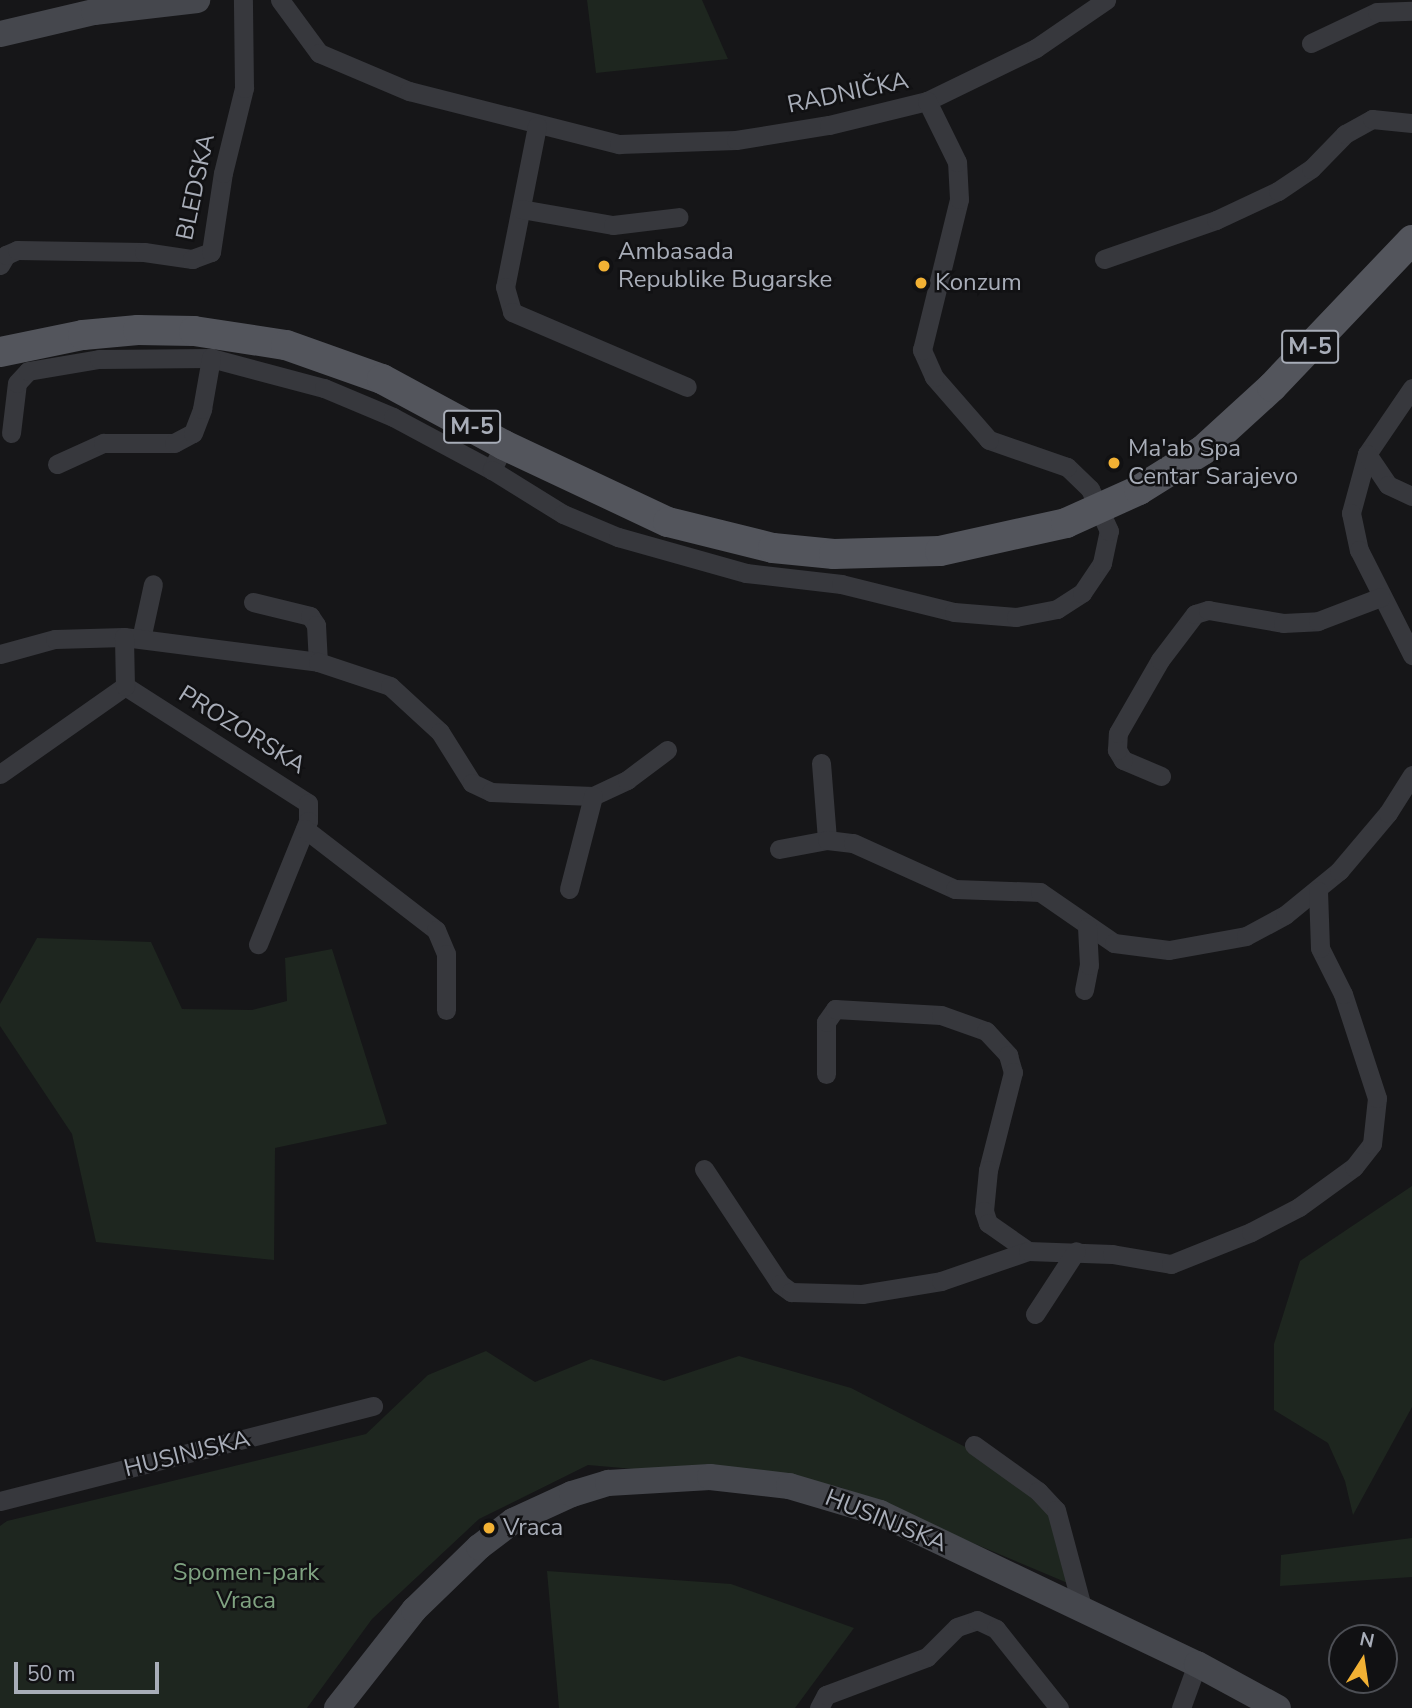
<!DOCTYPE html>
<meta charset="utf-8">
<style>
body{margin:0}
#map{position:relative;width:1412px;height:1708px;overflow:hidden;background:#161618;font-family:"Nunito Sans",sans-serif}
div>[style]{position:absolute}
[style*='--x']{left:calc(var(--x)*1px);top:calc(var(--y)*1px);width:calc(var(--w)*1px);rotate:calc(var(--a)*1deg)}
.green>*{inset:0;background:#1e261f}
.minor>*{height:19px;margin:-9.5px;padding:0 9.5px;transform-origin:9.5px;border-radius:9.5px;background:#37383d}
.secondary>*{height:26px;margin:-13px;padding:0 13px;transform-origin:13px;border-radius:13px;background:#45474d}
.primary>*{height:30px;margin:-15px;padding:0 15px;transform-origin:15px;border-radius:15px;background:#53555c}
.primary-bridge>*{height:30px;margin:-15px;padding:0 15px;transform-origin:15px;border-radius:15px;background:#53555c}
.dots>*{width:19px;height:19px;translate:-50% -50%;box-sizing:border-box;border:4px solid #111113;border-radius:50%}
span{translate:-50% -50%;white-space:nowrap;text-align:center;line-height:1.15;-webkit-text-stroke:5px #111113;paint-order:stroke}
.shield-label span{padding:2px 5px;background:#111113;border:2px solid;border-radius:5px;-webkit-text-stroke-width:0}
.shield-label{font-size:23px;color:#a8adb8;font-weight:700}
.street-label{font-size:24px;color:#a8adb8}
.poi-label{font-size:24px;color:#a8adb8}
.left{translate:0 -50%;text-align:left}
.park-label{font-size:24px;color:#7fa381}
.north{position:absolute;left:1328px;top:1624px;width:70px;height:70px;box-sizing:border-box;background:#111113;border:2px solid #4d4f55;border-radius:50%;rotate:12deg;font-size:19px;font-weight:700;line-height:28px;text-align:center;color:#a8adb8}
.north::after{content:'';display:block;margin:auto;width:24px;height:32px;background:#f2b134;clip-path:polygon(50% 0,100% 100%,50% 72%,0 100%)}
.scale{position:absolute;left:14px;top:1662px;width:145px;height:32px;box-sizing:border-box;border:4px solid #a8adb8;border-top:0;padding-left:9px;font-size:21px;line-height:24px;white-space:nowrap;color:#a8adb8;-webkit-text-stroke:5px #111113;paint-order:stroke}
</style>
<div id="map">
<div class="green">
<div style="clip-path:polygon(587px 0,702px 0,728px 59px,596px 73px)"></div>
<div style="clip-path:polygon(37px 938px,151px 942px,182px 1009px,252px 1010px,287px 1001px,285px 958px,332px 949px,387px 1124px,275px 1148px,274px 1260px,96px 1242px,72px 1134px,0 1026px,0 1004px)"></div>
<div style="clip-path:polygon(1412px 1186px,1412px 1407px,1353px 1515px,1345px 1481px,1328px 1443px,1274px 1410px,1274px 1344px,1300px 1261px)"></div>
<div style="clip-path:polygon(486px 1351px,535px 1382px,591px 1359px,664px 1381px,739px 1356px,851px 1388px,977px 1453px,1046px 1505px,1070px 1584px,840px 1487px,588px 1465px,479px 1519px,372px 1619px,307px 1708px,0 1708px,0 1526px,7px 1521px,366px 1434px,428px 1375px)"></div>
<div style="clip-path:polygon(1412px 1538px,1412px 1577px,1280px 1586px,1281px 1555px)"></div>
<div style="clip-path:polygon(547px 1571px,731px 1584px,854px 1628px,795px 1708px,559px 1708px)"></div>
</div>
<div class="minor">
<div style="--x:280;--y:0;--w:66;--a:53.7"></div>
<div style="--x:319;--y:53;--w:98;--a:22.9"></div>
<div style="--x:409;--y:91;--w:217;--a:14.2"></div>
<div style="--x:619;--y:144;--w:117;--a:-2"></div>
<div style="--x:736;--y:140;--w:94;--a:-9.2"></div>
<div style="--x:829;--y:125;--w:101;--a:-13.8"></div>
<div style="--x:927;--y:101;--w:121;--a:-25.9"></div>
<div style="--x:1036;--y:48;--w:85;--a:-34.4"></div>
<div style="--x:1311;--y:43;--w:73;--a:-25.2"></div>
<div style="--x:1377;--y:12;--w:35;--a:-2"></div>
<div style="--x:537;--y:126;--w:164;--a:101.2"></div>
<div style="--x:505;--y:287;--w:26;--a:74"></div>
<div style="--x:512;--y:312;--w:190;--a:23.2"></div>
<div style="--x:521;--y:209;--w:93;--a:9.9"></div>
<div style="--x:613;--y:225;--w:66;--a:-6.9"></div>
<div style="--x:1104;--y:259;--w:119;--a:-19.2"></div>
<div style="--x:1216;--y:220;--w:68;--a:-25.1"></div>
<div style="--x:1278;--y:191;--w:40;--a:-34"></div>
<div style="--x:1311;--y:169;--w:49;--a:-45.8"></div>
<div style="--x:1345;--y:134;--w:31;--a:-29"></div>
<div style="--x:1372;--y:119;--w:40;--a:5.7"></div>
<div style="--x:0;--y:265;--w:12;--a:-59"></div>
<div style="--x:6;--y:255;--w:12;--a:-24"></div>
<div style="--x:17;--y:250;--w:127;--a:0.9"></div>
<div style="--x:144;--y:252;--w:49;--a:8.3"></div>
<div style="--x:192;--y:259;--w:20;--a:-20"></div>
<div style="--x:211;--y:252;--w:80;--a:-81.4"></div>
<div style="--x:223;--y:173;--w:88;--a:-76.1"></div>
<div style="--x:244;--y:88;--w:88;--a:-90.7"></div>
<div style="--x:1412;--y:388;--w:80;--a:124.3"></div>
<div style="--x:1367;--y:454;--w:61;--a:105.2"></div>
<div style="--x:1351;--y:513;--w:38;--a:78"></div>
<div style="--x:1359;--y:550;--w:118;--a:63.2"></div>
<div style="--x:11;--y:433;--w:50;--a:-83.2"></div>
<div style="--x:17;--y:383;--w:16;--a:-47"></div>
<div style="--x:28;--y:371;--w:72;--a:-9.6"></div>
<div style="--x:99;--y:359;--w:112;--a:-0.5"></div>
<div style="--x:211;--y:358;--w:117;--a:14.9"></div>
<div style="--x:324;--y:388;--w:75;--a:22.8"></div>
<div style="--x:393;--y:417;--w:112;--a:28.2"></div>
<div style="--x:504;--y:445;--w:28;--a:116"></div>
<div style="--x:492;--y:470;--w:84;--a:31.8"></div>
<div style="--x:563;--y:514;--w:60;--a:22.7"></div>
<div style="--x:618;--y:537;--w:133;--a:15.7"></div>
<div style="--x:746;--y:573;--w:96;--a:6.6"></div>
<div style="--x:841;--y:584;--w:116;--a:13.9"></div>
<div style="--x:954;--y:612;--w:62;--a:4.6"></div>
<div style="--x:1016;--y:617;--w:42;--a:-11"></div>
<div style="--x:1057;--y:609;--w:30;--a:-33"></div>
<div style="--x:1082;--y:593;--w:36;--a:-56"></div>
<div style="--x:1102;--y:563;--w:33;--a:-78"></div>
<div style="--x:1109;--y:531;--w:46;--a:-114.3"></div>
<div style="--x:1090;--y:489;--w:32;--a:-136"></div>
<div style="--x:1067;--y:467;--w:83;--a:-160.9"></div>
<div style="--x:989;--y:440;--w:84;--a:-131.1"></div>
<div style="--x:934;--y:377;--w:30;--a:-114"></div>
<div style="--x:922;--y:350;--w:155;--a:-76.2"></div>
<div style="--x:959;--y:199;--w:37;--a:-93"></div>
<div style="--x:957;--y:162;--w:68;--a:-116.2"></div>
<div style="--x:1367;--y:454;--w:37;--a:56"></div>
<div style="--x:1388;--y:485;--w:26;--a:25"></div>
<div style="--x:57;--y:464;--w:51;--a:-24.5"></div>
<div style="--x:103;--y:443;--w:71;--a:0"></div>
<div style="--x:174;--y:443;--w:21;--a:-28"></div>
<div style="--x:193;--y:433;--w:26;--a:-69"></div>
<div style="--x:202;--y:409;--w:52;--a:-80"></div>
<div style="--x:253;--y:602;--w:59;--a:13.8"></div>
<div style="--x:310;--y:616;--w:11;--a:56"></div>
<div style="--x:316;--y:625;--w:37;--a:87"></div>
<div style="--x:141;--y:639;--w:56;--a:-77.7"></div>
<div style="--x:0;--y:654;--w:57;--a:-15.3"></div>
<div style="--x:55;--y:639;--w:69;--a:-1.7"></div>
<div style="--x:124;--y:637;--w:196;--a:7.3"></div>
<div style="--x:318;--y:662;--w:76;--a:18.4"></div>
<div style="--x:390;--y:686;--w:68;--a:42.6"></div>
<div style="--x:440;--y:732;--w:60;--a:57.9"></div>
<div style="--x:472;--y:783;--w:21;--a:25"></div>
<div style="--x:491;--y:792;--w:102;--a:2.2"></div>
<div style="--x:593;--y:796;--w:38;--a:-25"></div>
<div style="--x:627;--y:780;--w:50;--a:-36.9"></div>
<div style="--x:125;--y:686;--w:217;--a:32.6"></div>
<div style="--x:308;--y:803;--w:18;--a:90"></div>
<div style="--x:308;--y:821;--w:133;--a:112.1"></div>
<div style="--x:821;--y:763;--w:77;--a:85.5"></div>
<div style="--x:0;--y:774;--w:153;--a:-35.1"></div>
<div style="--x:125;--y:686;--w:49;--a:-91.2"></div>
<div style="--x:1161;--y:776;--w:41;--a:-157.2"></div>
<div style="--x:1123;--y:760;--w:12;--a:-121"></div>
<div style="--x:1117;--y:750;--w:17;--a:-87"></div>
<div style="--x:1118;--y:733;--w:84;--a:-60.1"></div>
<div style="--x:1160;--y:660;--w:58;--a:-52.7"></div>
<div style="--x:1195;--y:614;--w:14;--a:-17"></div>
<div style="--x:1208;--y:610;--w:76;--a:9.8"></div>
<div style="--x:1283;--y:623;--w:35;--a:-3"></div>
<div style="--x:1318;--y:621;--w:67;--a:-20.9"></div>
<div style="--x:305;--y:829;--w:165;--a:37.6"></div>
<div style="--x:436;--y:930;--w:26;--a:67"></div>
<div style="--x:446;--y:954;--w:56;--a:90"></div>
<div style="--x:779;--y:849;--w:49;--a:-10.6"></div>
<div style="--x:827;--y:840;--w:26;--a:7"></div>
<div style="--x:853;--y:843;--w:112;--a:24.3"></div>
<div style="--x:955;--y:889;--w:85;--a:2"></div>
<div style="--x:1040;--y:892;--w:90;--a:34.6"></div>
<div style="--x:1114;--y:943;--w:55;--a:7.3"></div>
<div style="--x:1169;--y:950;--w:78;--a:-10.3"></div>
<div style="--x:1246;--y:936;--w:44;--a:-28.3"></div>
<div style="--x:1285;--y:915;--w:70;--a:-39.2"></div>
<div style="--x:1339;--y:871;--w:76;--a:-49.8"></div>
<div style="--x:1388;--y:813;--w:45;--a:-57.7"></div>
<div style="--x:569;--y:889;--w:96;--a:-75.5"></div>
<div style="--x:1084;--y:990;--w:25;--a:-79"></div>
<div style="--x:1089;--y:965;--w:38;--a:-93"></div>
<div style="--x:826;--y:1074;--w:52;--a:-90"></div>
<div style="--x:826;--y:1022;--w:16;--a:-55"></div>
<div style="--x:835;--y:1009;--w:106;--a:3.2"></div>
<div style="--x:941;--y:1015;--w:48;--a:19.6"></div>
<div style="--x:986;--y:1031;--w:33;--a:47"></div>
<div style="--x:1008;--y:1055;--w:18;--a:74"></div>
<div style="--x:1013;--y:1072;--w:101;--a:104.3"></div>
<div style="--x:988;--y:1170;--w:41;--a:95.6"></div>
<div style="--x:984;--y:1211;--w:13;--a:72"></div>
<div style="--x:988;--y:1223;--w:49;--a:35"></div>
<div style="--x:704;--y:1169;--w:138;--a:56.5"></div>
<div style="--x:780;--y:1284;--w:14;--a:36"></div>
<div style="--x:791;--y:1292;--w:71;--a:1.6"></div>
<div style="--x:862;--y:1294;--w:80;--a:-9.3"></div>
<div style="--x:941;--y:1281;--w:92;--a:-19"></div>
<div style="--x:1028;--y:1251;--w:84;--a:2"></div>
<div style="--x:1112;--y:1254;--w:60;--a:9.6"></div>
<div style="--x:1171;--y:1264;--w:86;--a:-21.8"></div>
<div style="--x:1251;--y:1232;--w:54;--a:-27.5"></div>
<div style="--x:1299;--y:1207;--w:68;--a:-36"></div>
<div style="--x:1354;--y:1167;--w:29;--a:-52"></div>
<div style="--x:1372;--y:1144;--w:46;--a:-83.8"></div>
<div style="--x:1377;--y:1098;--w:109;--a:-108.1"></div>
<div style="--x:1343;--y:994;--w:51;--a:-116.6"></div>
<div style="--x:1320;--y:948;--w:57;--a:-92"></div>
<div style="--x:1035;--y:1314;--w:75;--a:-56.9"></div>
<div style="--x:974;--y:1445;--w:79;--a:35.7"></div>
<div style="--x:1038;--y:1491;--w:26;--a:47"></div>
<div style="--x:1056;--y:1510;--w:105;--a:75"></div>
<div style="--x:0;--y:1501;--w:385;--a:-14.3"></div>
<div style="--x:819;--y:1708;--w:15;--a:-62"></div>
<div style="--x:826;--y:1695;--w:108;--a:-20.6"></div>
<div style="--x:927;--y:1657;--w:42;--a:-45"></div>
<div style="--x:957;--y:1627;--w:21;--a:-19"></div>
<div style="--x:977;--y:1620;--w:21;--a:25"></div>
<div style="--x:996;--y:1629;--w:101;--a:51.4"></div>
<div style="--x:1181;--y:1708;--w:47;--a:-70"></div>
</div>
<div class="secondary">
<div style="--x:0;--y:34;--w:97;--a:-13.2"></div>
<div style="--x:94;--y:12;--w:104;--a:-6.6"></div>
<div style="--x:337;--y:1708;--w:125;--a:-51.8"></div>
<div style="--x:414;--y:1610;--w:91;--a:-44.1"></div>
<div style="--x:479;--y:1547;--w:43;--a:-37.4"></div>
<div style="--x:513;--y:1521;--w:65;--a:-24.6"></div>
<div style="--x:572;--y:1494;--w:38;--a:-17"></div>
<div style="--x:608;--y:1483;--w:102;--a:-3.4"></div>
<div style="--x:710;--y:1477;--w:80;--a:6.5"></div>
<div style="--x:789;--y:1486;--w:95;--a:16.5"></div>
<div style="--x:880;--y:1513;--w:351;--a:25.5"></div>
<div style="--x:1197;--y:1664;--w:92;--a:28.5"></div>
</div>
<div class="primary">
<div style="--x:0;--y:352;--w:85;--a:-11.6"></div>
<div style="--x:83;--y:335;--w:55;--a:-5.2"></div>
<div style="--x:138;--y:330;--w:56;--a:1"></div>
<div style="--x:194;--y:331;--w:93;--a:8.7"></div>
<div style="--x:286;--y:345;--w:102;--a:19.5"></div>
<div style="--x:382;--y:379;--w:139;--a:28.4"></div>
<div style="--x:504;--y:445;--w:181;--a:25.2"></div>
<div style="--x:668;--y:522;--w:108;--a:13.9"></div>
<div style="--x:773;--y:548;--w:61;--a:5.6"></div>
<div style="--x:834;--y:554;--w:106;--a:-1.6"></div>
<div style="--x:1203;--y:450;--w:93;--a:-42.4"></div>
<div style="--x:1272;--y:387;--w:203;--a:-46.4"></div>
</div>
<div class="primary-bridge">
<div style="--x:940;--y:551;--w:129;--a:-12.5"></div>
<div style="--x:1066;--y:523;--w:80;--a:-24.3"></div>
<div style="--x:1139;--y:490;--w:75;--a:-32"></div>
</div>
<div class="dots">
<div style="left:604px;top:266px;background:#f2b134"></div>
<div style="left:921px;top:283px;background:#f2b134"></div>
<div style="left:1114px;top:463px;background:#f2b134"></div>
<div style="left:489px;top:1528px;background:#f2b134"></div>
</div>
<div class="shield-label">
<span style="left:1310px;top:347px">M-5</span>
<span style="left:472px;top:427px">M-5</span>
</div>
<div class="street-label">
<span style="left:848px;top:93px;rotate:-12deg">RADNIČKA</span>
<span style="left:196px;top:187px;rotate:-78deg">BLEDSKA</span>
<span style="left:242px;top:730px;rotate:32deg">PROZORSKA</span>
<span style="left:187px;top:1454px;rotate:-14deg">HUSINJSKA</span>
<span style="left:886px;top:1521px;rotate:22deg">HUSINJSKA</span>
</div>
<div class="poi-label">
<span class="left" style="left:618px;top:266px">Ambasada<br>Republike Bugarske</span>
<span class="left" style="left:935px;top:283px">Konzum</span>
<span class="left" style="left:1128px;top:463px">Ma'ab Spa<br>Centar Sarajevo</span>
<span class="left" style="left:503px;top:1528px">Vraca</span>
</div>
<div class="park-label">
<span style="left:246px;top:1587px">Spomen-park<br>Vraca</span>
</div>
<div class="north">N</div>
<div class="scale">50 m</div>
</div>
